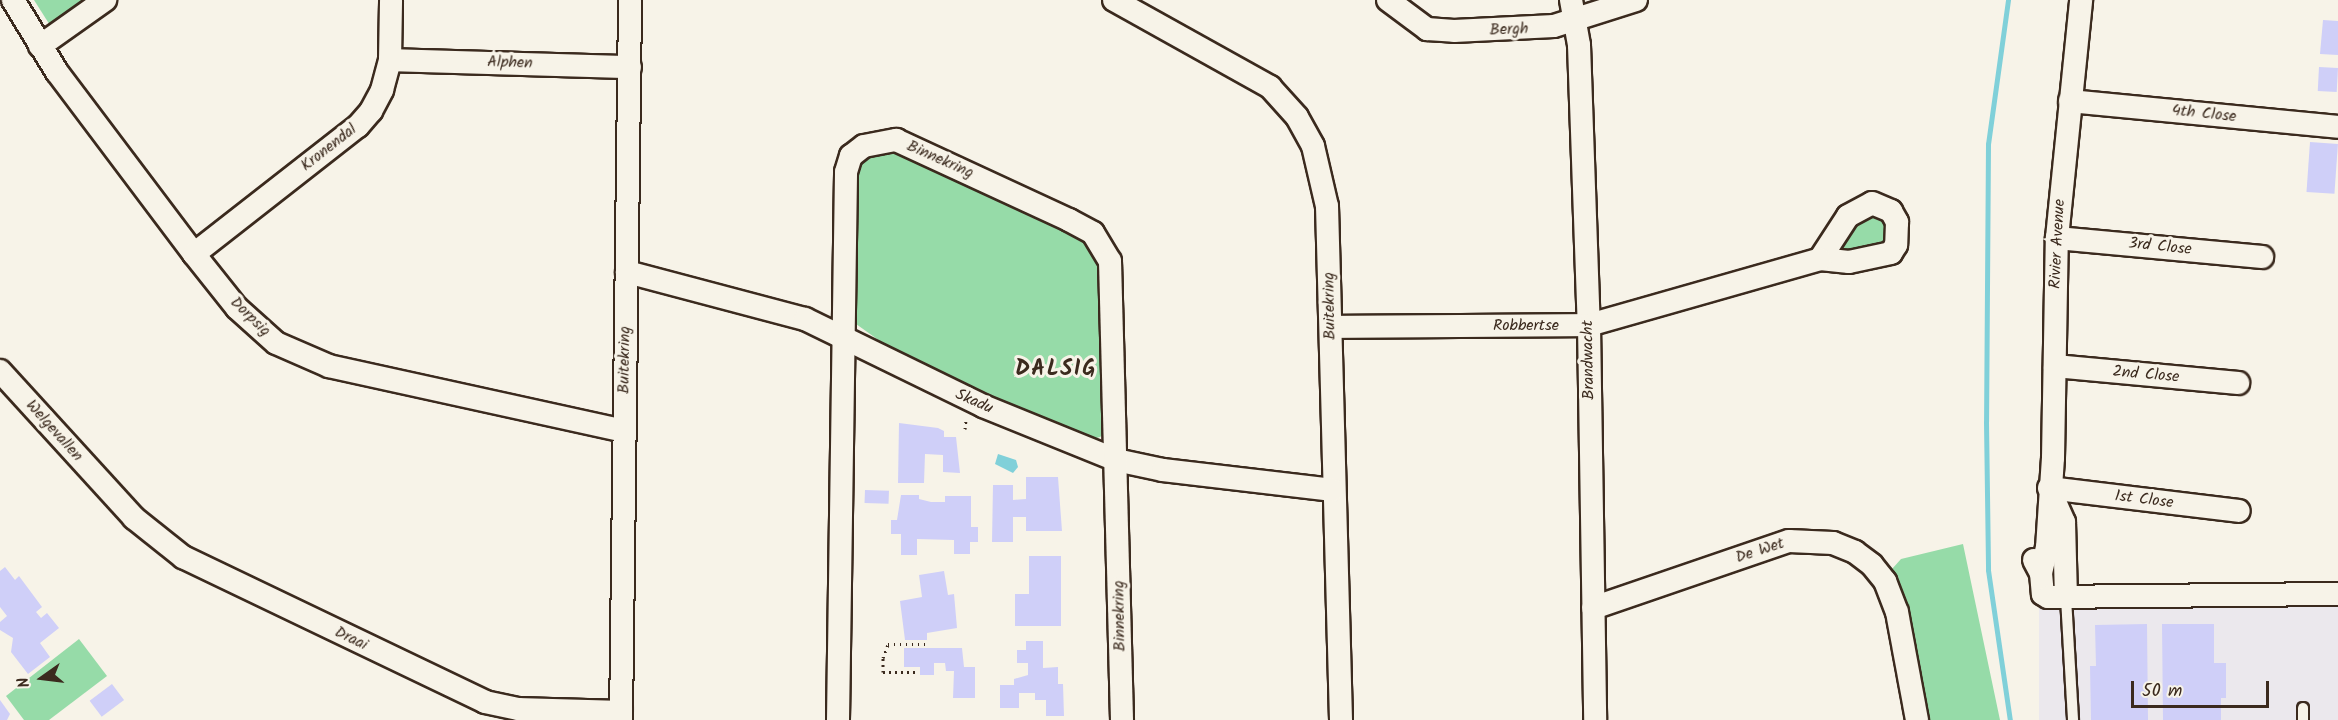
<!DOCTYPE html>
<style>
body{margin:0}
#map{position:relative;width:2338px;height:720px;overflow:hidden;background:#f7f3e8;font-family:Kalam,sans-serif}
div>[style]{position:absolute}
[style*='--x']{left:calc(var(--x)*1px);top:calc(var(--y)*1px);width:calc(var(--w)*1px);rotate:calc(var(--a)*1deg)}
.built>*{inset:0;background:#ebe8ed;transform-origin:0 0}
.green>*{inset:0;background:#96dba8}
.water>*{inset:0;background:#80d0d9}
.stream>*{height:5px;margin:-2.5px;padding:0 2.5px;transform-origin:2.5px;border-radius:2.5px;background:#80d0d9}
.building>*{inset:0;background:#cfcff8;transform-origin:0 0}
.path>*{height:3px;margin-top:-1.5px;transform-origin:0;background:repeating-linear-gradient(90deg,#3b2a1e 0 1.5px,transparent 0 6px)}
.roads{filter:drop-shadow(2px 0 #3b2a1e) drop-shadow(-2px 0 #3b2a1e) drop-shadow(0 2px #3b2a1e) drop-shadow(0 -2px #3b2a1e)}
.lane>*{height:10px;margin:-5px;padding:0 5px;transform-origin:5px;border-radius:5px;background:#f7f3e8}
.street>*{height:22px;margin:-11px;padding:0 11px;transform-origin:11px;border-radius:11px;background:#f7f3e8}
span{translate:-50% -50%;white-space:nowrap;text-align:center;line-height:1.15;-webkit-text-stroke:6px #f7f3e8;paint-order:stroke}
.street-label{font-size:16px;color:#3b2a1e}
.district-label{font-size:22px;color:#3b2a1e;font-weight:700;letter-spacing:1.5px}
.north{position:absolute;left:12px;top:648px;width:60px;height:60px;-webkit-text-stroke:4px #f7f3e8;paint-order:stroke;rotate:256deg;font-size:16px;font-weight:700;line-height:24px;text-align:center;color:#3b2a1e}
.north::after{content:'';display:block;margin:auto;width:21px;height:27px;background:#3b2a1e;clip-path:polygon(50% 0,100% 100%,50% 72%,0 100%)}
.scale{position:absolute;left:2131px;top:681px;width:138px;height:27px;box-sizing:border-box;border:3px solid #3b2a1e;border-top:0;padding-left:8px;font-size:18px;line-height:21px;white-space:nowrap;color:#3b2a1e;-webkit-text-stroke:4px #f7f3e8;paint-order:stroke}
</style>
<div id="map">
<div class="built">
<div style="left:2039px;top:596px;width:299px;height:124px"></div>
</div>
<div class="green">
<div style="clip-path:polygon(34px 0,97px 0,53px 30px)"></div>
<div style="clip-path:polygon(901px 149px,1092px 244px,1102px 261px,1104px 434px,1100px 437px,1093px 439px,1027px 418px,894px 351px,856px 324px,852px 199px,859px 158px)"></div>
<div style="clip-path:polygon(1868px 213px,1885px 218px,1890px 234px,1883px 245px,1837px 253px,1860px 217px)"></div>
<div style="clip-path:polygon(1963px 544px,2000px 720px,1927px 720px,1913px 639px,1900px 584px,1892px 569px,1901px 559px)"></div>
<div style="clip-path:polygon(79px 639px,107px 676px,49px 720px,24px 720px,6px 696px)"></div>
</div>
<div class="water">
<div style="clip-path:polygon(998px 454px,1016px 460px,1018px 467px,1013px 473px,995px 464px)"></div>
</div>
<div class="stream">
<div style="--x:2008;--y:0;--w:145;--a:97.9"></div>
<div style="--x:1988;--y:144;--w:278;--a:90.4"></div>
<div style="--x:1986;--y:422;--w:148;--a:89.2"></div>
<div style="--x:1988;--y:570;--w:152;--a:81.7"></div>
</div>
<div class="building">
<div style="clip-path:polygon(2323px 20px,2338px 21px,2338px 55px,2320px 54px)"></div>
<div style="left:2319px;top:67px;width:19px;height:24px;rotate:3deg"></div>
<div style="left:2310px;top:142px;width:28px;height:50px;rotate:4deg"></div>
<div style="clip-path:polygon(899px 423px,938px 428px,944px 431px,944px 437px,956px 437px,960px 473px,943px 472px,943px 455px,925px 454px,924px 483px,898px 483px)"></div>
<div style="clip-path:polygon(1026px 477px,1058px 477px,1062px 531px,1026px 531px,1026px 517px,1013px 517px,1013px 542px,992px 542px,993px 485px,1013px 485px,1013px 500px,1026px 499px)"></div>
<div style="left:865px;top:490px;width:24px;height:13px;rotate:2deg"></div>
<div style="clip-path:polygon(901px 495px,919px 495px,919px 499px,931px 502px,945px 502px,945px 496px,971px 496px,971px 527px,978px 527px,978px 542px,970px 542px,970px 554px,954px 554px,954px 540px,917px 539px,917px 555px,901px 555px,901px 534px,891px 534px,891px 520px,897px 520px)"></div>
<div style="clip-path:polygon(1029px 556px,1061px 556px,1061px 626px,1015px 626px,1015px 594px,1029px 594px)"></div>
<div style="clip-path:polygon(5px 567px,15px 580px,19px 576px,42px 607px,36px 612px,41px 618px,47px 613px,59px 628px,40px 643px,50px 657px,28px 674px,11px 652px,13px 638px,0 630px,0 622px,7px 616px,0 607px,0 571px)"></div>
<div style="clip-path:polygon(944px 571px,948px 595px,954px 594px,957px 628px,927px 633px,927px 640px,905px 640px,900px 601px,922px 597px,919px 575px)"></div>
<div style="clip-path:polygon(2147px 624px,2148px 720px,2091px 720px,2090px 666px,2096px 666px,2095px 625px)"></div>
<div style="clip-path:polygon(2162px 624px,2214px 624px,2214px 663px,2226px 663px,2226px 698px,2221px 698px,2221px 720px,2163px 720px)"></div>
<div style="clip-path:polygon(1026px 641px,1043px 641px,1043px 668px,1058px 667px,1058px 684px,1063px 684px,1064px 716px,1046px 716px,1046px 700px,1035px 700px,1035px 693px,1019px 693px,1019px 708px,1000px 708px,1000px 685px,1014px 685px,1014px 679px,1028px 675px,1028px 663px,1017px 663px,1017px 650px,1026px 650px)"></div>
<div style="clip-path:polygon(904px 648px,962px 648px,964px 667px,975px 667px,975px 698px,953px 698px,954px 671px,946px 671px,945px 663px,934px 663px,934px 675px,920px 675px,920px 667px,904px 667px)"></div>
<div style="left:112px;top:684px;width:20px;height:28px;rotate:53deg"></div>
<div style="clip-path:polygon(0 700px,10px 714px,7px 720px,0 720px)"></div>
</div>
<div class="path">
<div style="--x:965;--y:429;--w:9;--a:-84"></div>
<div style="--x:915;--y:672;--w:32;--a:180"></div>
<div style="--x:883;--y:672;--w:14;--a:-90"></div>
<div style="--x:883;--y:658;--w:15;--a:-70"></div>
<div style="--x:888;--y:644;--w:37;--a:0"></div>
</div>
<div class="roads">
<div class="lane">
<div style="--x:2066;--y:598;--w:122;--a:86.7"></div>
<div style="--x:2303;--y:708;--w:12;--a:90"></div>
</div>
<div class="street">
<div style="--x:13;--y:0;--w:84;--a:58.6"></div>
<div style="--x:57;--y:72;--w:228;--a:53"></div>
<div style="--x:194;--y:254;--w:69;--a:51.5"></div>
<div style="--x:237;--y:308;--w:52;--a:41.9"></div>
<div style="--x:276;--y:343;--w:58;--a:23.5"></div>
<div style="--x:329;--y:366;--w:302;--a:12.4"></div>
<div style="--x:1114;--y:0;--w:179;--a:29.1"></div>
<div style="--x:1270;--y:87;--w:40;--a:48"></div>
<div style="--x:1297;--y:117;--w:33;--a:61"></div>
<div style="--x:1313;--y:146;--w:62;--a:76.9"></div>
<div style="--x:1327;--y:206;--w:514;--a:88.44"></div>
<div style="--x:1388;--y:0;--w:49;--a:36.6"></div>
<div style="--x:1427;--y:29;--w:27;--a:4"></div>
<div style="--x:1454;--y:31;--w:100;--a:-2.9"></div>
<div style="--x:1554;--y:26;--w:86;--a:-17.6"></div>
<div style="--x:1571;--y:0;--w:46;--a:79.9"></div>
<div style="--x:1579;--y:45;--w:280;--a:88"></div>
<div style="--x:1589;--y:325;--w:395;--a:89.1"></div>
<div style="--x:40;--y:46;--w:80;--a:-35.3"></div>
<div style="--x:390;--y:60;--w:240;--a:1.7"></div>
<div style="--x:2070;--y:101;--w:269;--a:5.5"></div>
<div style="--x:1872;--y:203;--w:21;--a:23"></div>
<div style="--x:1891;--y:211;--w:13;--a:61"></div>
<div style="--x:1897;--y:222;--w:23;--a:92"></div>
<div style="--x:1896;--y:245;--w:9;--a:122"></div>
<div style="--x:1891;--y:253;--w:43;--a:167.9"></div>
<div style="--x:1849;--y:262;--w:29;--a:-174"></div>
<div style="--x:1820;--y:259;--w:51;--a:-56.9"></div>
<div style="--x:1848;--y:216;--w:27;--a:-28"></div>
<div style="--x:2057;--y:238;--w:206;--a:5.3"></div>
<div style="--x:194;--y:254;--w:208;--a:-38"></div>
<div style="--x:358;--y:126;--w:20;--a:-49"></div>
<div style="--x:371;--y:111;--w:24;--a:-62"></div>
<div style="--x:382;--y:90;--w:31;--a:-75"></div>
<div style="--x:390;--y:60;--w:60;--a:-89"></div>
<div style="--x:627;--y:272;--w:184;--a:14.8"></div>
<div style="--x:805;--y:319;--w:198;--a:26"></div>
<div style="--x:983;--y:406;--w:144;--a:22.1"></div>
<div style="--x:1116;--y:460;--w:48;--a:12"></div>
<div style="--x:1163;--y:470;--w:171;--a:6.7"></div>
<div style="--x:1331;--y:327;--w:258;--a:-0.4"></div>
<div style="--x:1589;--y:325;--w:240;--a:-15.9"></div>
<div style="--x:2055;--y:366;--w:184;--a:5.3"></div>
<div style="--x:0;--y:371;--w:199;--a:47.6"></div>
<div style="--x:134;--y:518;--w:63;--a:38.5"></div>
<div style="--x:183;--y:557;--w:335;--a:25.6"></div>
<div style="--x:485;--y:702;--w:35;--a:12"></div>
<div style="--x:519;--y:709;--w:102;--a:1.7"></div>
<div style="--x:2049;--y:488;--w:191;--a:6.9"></div>
<div style="--x:2052;--y:495;--w:30;--a:66"></div>
<div style="--x:2064;--y:522;--w:76;--a:88.5"></div>
<div style="--x:2034;--y:560;--w:15;--a:62"></div>
<div style="--x:2041;--y:573;--w:21;--a:85"></div>
<div style="--x:2043;--y:594;--w:6;--a:31"></div>
<div style="--x:2048;--y:597;--w:290;--a:-0.6"></div>
<div style="--x:2041;--y:573;--w:26;--a:-77"></div>
<div style="--x:2047;--y:548;--w:90;--a:-86.2"></div>
<div style="--x:2053;--y:458;--w:220;--a:-89"></div>
<div style="--x:2057;--y:238;--w:239;--a:-84.2"></div>
<div style="--x:1593;--y:608;--w:207;--a:-18.9"></div>
<div style="--x:1789;--y:541;--w:44;--a:2.6"></div>
<div style="--x:1833;--y:543;--w:24;--a:22"></div>
<div style="--x:1855;--y:552;--w:21;--a:37"></div>
<div style="--x:1872;--y:565;--w:21;--a:51"></div>
<div style="--x:1885;--y:581;--w:33;--a:69"></div>
<div style="--x:1897;--y:612;--w:110;--a:79.5"></div>
<div style="--x:621;--y:720;--w:720;--a:-89.28"></div>
<div style="--x:838;--y:720;--w:548;--a:-89.16"></div>
<div style="--x:846;--y:172;--w:17;--a:-73"></div>
<div style="--x:851;--y:156;--w:16;--a:-38"></div>
<div style="--x:864;--y:146;--w:33;--a:-11"></div>
<div style="--x:896;--y:140;--w:191;--a:24.8"></div>
<div style="--x:1069;--y:220;--w:27;--a:28"></div>
<div style="--x:1093;--y:233;--w:33;--a:59"></div>
<div style="--x:1110;--y:261;--w:459;--a:88.5"></div>
</div>
</div>
<div class="street-label">
<span style="left:1509px;top:30px;rotate:-2deg">Bergh</span>
<span style="left:510px;top:63px;rotate:2deg">Alphen</span>
<span style="left:2204px;top:114px;rotate:6deg">4th Close</span>
<span style="left:329px;top:148px;rotate:-38deg">Kronendal</span>
<span style="left:940px;top:160px;rotate:24deg">Binnekring</span>
<span style="left:2058px;top:244px;rotate:-87deg">Rivier Avenue</span>
<span style="left:2160px;top:247px;rotate:6deg">3rd Close</span>
<span style="left:1330px;top:306px;rotate:-91deg">Buitekring</span>
<span style="left:250px;top:317px;rotate:44deg">Dorpsig</span>
<span style="left:1526px;top:326px">Robbertse</span>
<span style="left:625px;top:360px;rotate:-89deg">Buitekring</span>
<span style="left:1589px;top:360px;rotate:-91deg">Brandwacht</span>
<span style="left:2146px;top:375px;rotate:5deg">2nd Close</span>
<span style="left:974px;top:402px;rotate:24deg">Skadu</span>
<span style="left:54px;top:431px;rotate:48deg">Welgevallen</span>
<span style="left:2144px;top:500px;rotate:7deg">1st Close</span>
<span style="left:1760px;top:551px;rotate:-18deg">De Wet</span>
<span style="left:1120px;top:616px;rotate:-91deg">Binnekring</span>
<span style="left:351px;top:639px;rotate:26deg">Draai</span>
</div>
<div class="district-label">
<span style="left:1056px;top:370px">DALSIG</span>
</div>
<div class="north">N</div>
<div class="scale">50 m</div>
</div>
